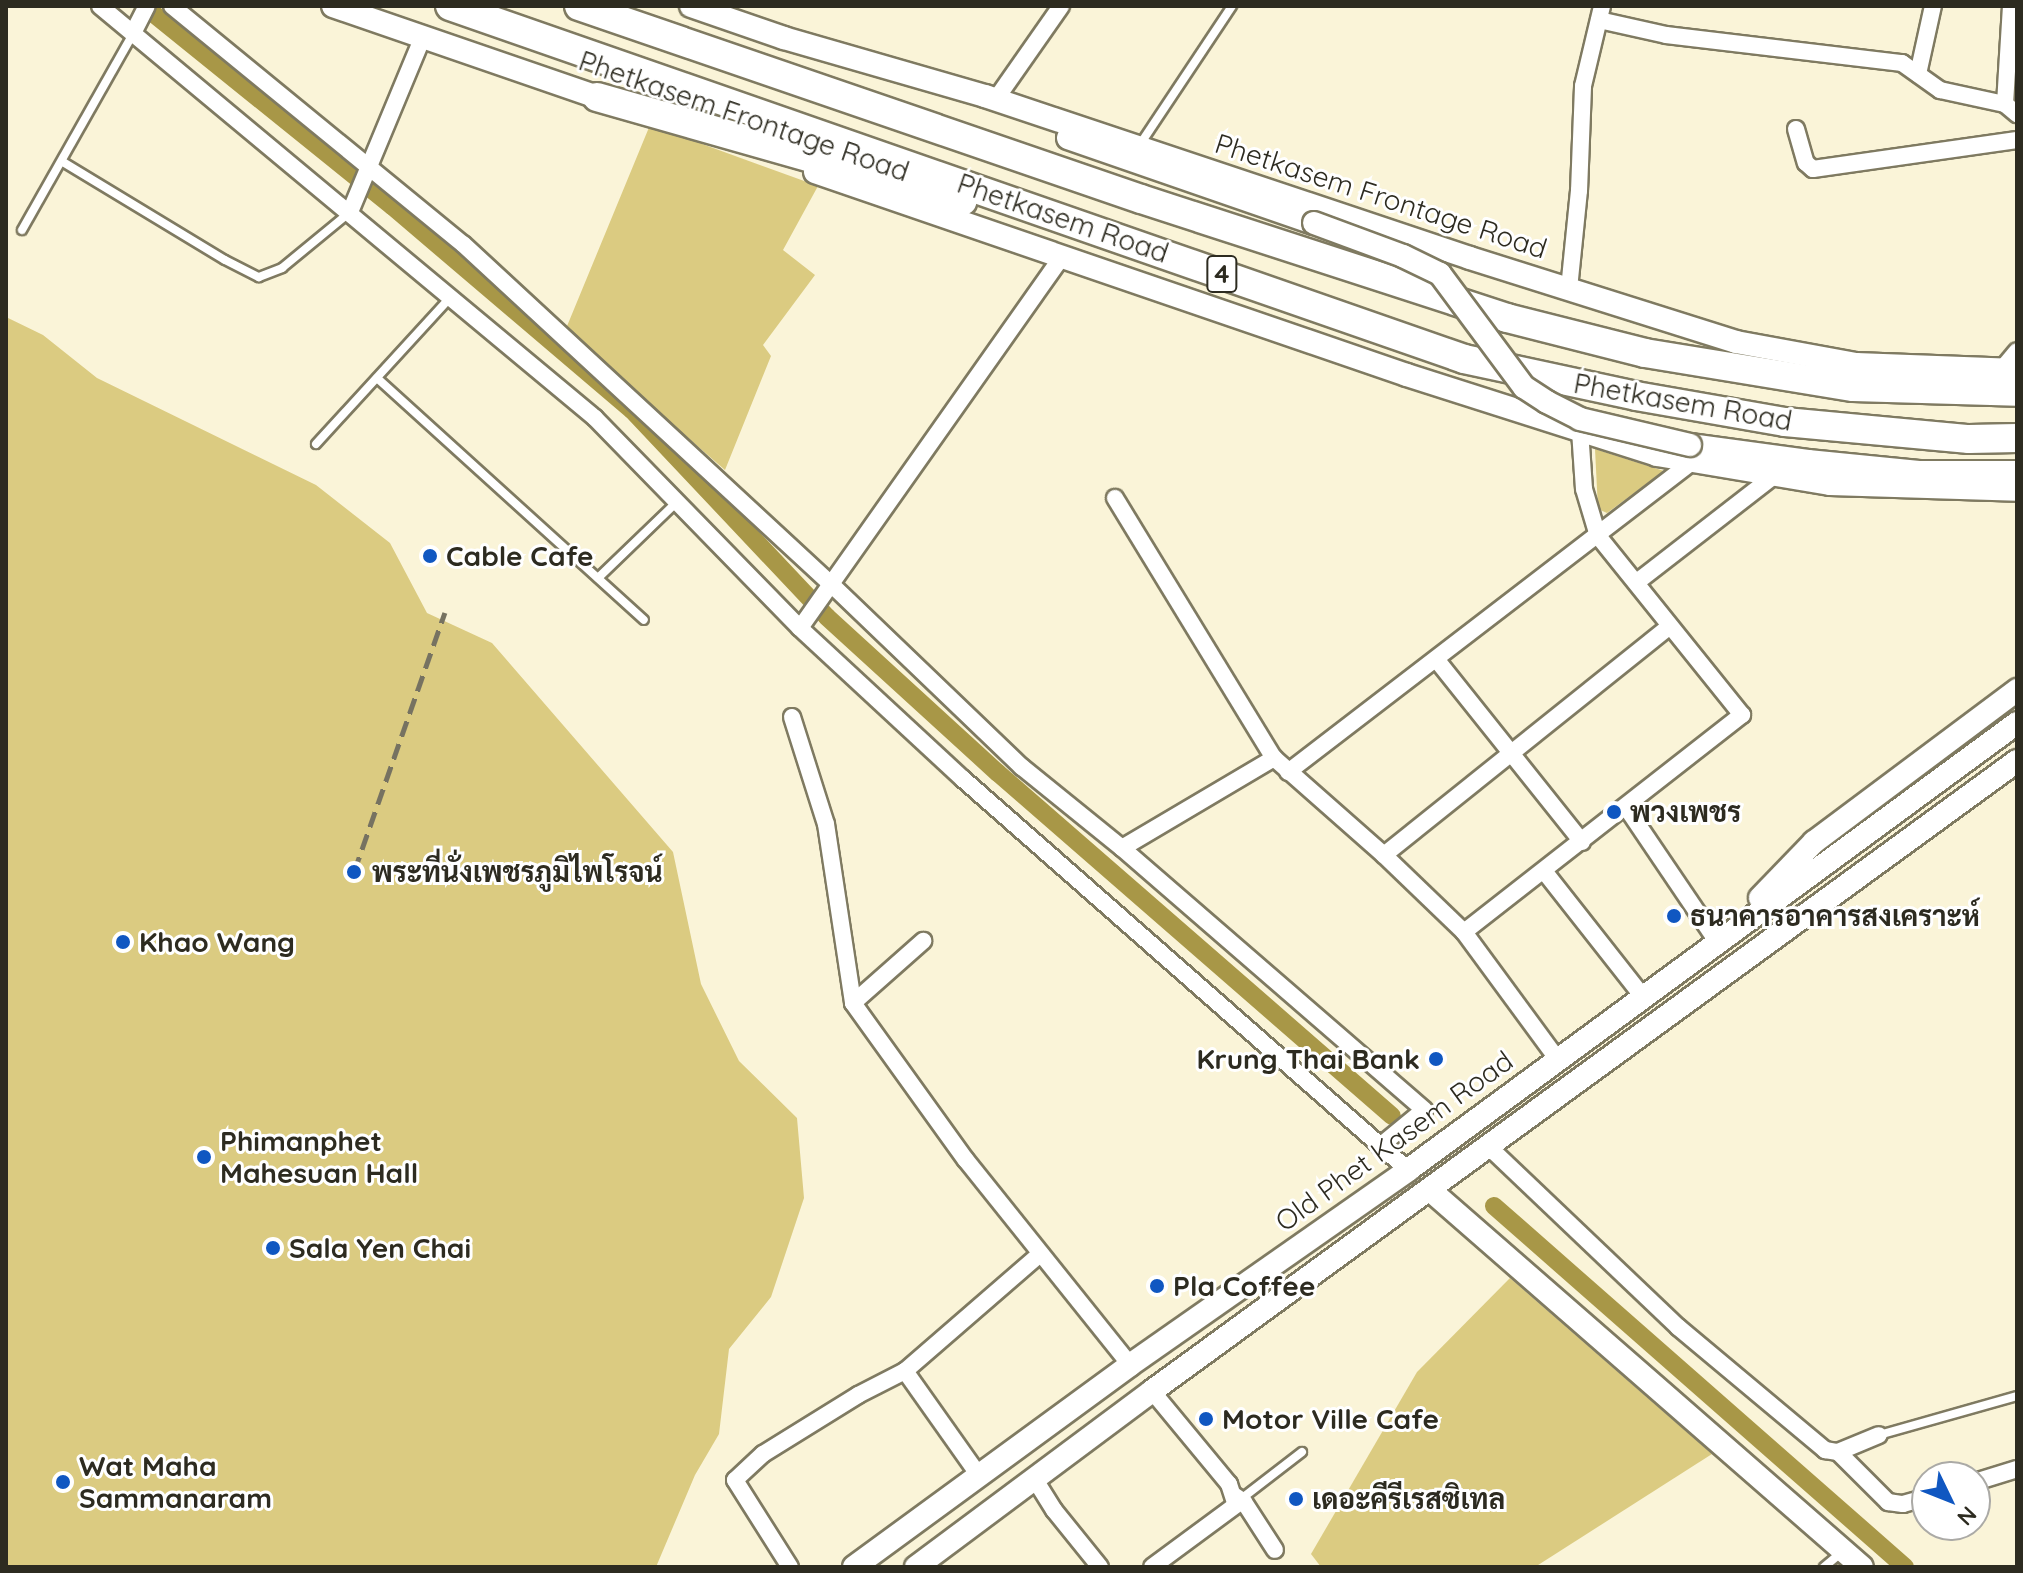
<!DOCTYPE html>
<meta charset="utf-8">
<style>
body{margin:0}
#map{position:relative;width:2023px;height:1573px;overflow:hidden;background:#faf4d8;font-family:Quicksand,Sarabun,sans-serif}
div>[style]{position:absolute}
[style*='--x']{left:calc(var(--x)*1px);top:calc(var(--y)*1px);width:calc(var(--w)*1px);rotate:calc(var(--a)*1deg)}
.green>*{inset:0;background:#dbcb81}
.canal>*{height:18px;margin:-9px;padding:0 9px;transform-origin:9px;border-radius:9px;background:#a89747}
.roads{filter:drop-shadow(2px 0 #7f7a61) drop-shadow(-2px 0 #7f7a61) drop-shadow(0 2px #7f7a61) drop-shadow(0 -2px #7f7a61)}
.lane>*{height:8px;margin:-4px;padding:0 4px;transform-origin:4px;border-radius:4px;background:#fff}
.street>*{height:16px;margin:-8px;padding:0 8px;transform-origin:8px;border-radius:8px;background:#fff}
.secondary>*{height:22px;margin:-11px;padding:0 11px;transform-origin:11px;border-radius:11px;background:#fff}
.highway>*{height:28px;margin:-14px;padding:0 14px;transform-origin:14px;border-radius:14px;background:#fff}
.rail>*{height:5px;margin-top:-2.5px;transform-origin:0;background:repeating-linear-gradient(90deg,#767261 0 16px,transparent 0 24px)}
.bridges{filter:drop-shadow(2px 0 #7f7a61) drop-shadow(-2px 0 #7f7a61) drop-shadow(0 2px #7f7a61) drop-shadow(0 -2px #7f7a61)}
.secondary-bridge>*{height:22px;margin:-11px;padding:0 11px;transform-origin:11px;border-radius:11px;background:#fff}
.dots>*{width:22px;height:22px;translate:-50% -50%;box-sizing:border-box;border:4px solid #fff;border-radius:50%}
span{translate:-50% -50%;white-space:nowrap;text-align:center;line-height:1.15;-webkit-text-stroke:6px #fff;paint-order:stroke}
.shield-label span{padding:2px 6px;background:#fff;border:2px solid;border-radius:6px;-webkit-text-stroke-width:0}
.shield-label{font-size:26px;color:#2d2b20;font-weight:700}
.street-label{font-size:28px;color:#2d2b20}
.poi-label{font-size:28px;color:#2d2b20;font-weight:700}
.left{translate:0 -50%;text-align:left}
.right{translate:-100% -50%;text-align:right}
.frame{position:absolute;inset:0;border:8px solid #2d2b20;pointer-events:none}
.north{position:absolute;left:1911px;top:1461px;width:80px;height:80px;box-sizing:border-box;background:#fff;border:2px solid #abaaa6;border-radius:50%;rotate:133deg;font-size:22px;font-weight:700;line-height:32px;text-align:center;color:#2d2b20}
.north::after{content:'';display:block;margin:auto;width:28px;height:36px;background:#1057c1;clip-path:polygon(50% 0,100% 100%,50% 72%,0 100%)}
</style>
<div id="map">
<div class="green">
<div style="clip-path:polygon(650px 125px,818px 186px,783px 250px,815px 275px,763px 345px,771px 356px,725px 470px,565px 331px)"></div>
<div style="clip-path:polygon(6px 317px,43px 335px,97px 378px,316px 485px,390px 543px,427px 613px,492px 643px,673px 852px,701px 984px,739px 1061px,797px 1118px,804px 1198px,771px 1297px,729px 1349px,719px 1434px,695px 1475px,656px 1567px,6px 1567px)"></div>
<div style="clip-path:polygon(1595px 449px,1664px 471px,1607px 513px,1598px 509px)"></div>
<div style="clip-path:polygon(1510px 1278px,1712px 1454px,1535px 1567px,1321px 1567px,1311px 1554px,1417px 1372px)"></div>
</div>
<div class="canal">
<div style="--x:144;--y:6;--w:319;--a:38.9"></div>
<div style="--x:392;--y:206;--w:315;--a:40.4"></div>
<div style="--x:632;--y:410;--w:284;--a:46.7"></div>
<div style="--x:827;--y:617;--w:231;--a:42.4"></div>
<div style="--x:998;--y:773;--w:522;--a:41.04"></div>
<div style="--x:1494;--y:1206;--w:547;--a:41.29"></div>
</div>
<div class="roads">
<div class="lane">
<div style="--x:1139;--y:146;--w:168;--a:-56.4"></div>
<div style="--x:63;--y:162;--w:189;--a:31.2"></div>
<div style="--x:225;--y:260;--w:38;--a:27"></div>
<div style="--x:259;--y:277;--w:25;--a:-21"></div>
<div style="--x:282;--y:268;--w:87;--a:-39.4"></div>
<div style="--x:22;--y:230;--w:225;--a:-60.5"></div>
<div style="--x:377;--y:378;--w:360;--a:42.2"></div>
<div style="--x:316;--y:444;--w:198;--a:-47.5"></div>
<div style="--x:598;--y:578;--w:110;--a:-43.9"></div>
<div style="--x:1879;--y:1435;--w:143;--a:-15.8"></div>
<div style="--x:1241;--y:1499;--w:77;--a:-37.6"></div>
<div style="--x:1824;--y:1567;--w:25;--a:-40"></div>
</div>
<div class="street">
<div style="--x:100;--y:6;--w:644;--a:39.77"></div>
<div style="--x:595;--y:418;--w:293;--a:45.7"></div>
<div style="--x:800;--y:628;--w:222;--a:42.8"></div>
<div style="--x:963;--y:779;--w:592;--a:41.3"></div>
<div style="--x:172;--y:6;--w:376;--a:39.3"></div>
<div style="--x:463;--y:244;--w:501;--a:42.74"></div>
<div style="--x:831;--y:584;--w:265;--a:43.8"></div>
<div style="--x:1022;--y:767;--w:129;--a:39"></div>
<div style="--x:1122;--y:848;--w:400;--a:40.9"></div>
<div style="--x:1424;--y:1110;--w:57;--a:140.7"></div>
<div style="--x:1599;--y:20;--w:69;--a:12.6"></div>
<div style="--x:1666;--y:35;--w:238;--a:6.8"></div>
<div style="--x:1902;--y:63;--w:47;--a:35.4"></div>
<div style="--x:1940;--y:90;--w:66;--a:12.2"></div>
<div style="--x:2005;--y:104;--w:16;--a:40"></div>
<div style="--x:133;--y:33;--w:30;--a:-63"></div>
<div style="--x:1918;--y:74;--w:70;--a:-77.6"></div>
<div style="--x:996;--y:99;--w:113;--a:-55"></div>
<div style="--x:2005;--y:104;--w:98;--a:-86.5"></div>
<div style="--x:1796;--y:129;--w:35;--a:74"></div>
<div style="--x:1806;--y:163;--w:9;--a:41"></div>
<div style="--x:1813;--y:169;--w:206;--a:-8.1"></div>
<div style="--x:350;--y:212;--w:190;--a:-67.4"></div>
<div style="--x:1569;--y:289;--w:99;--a:-84.2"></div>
<div style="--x:1579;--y:191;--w:105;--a:-87.8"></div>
<div style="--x:1583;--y:86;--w:82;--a:-76.6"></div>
<div style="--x:2002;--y:369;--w:23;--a:-50"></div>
<div style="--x:1115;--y:498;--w:305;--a:58.6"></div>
<div style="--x:1637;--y:582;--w:175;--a:-37.8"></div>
<div style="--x:800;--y:628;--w:454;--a:-54.8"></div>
<div style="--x:1436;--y:659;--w:234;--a:51.4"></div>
<div style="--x:792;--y:717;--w:112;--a:72.4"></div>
<div style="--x:826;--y:824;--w:181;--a:81.4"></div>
<div style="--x:853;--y:1003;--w:193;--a:54.3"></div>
<div style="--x:966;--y:1160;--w:263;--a:51.3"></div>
<div style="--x:1288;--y:772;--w:511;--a:-37.52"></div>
<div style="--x:1626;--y:807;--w:164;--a:55.9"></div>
<div style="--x:1122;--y:848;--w:177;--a:-30.6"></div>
<div style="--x:1274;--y:758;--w:147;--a:41.4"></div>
<div style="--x:1384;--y:855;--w:111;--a:43.9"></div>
<div style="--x:1464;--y:932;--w:159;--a:53.7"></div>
<div style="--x:1384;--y:855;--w:366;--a:-38.7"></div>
<div style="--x:1544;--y:871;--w:160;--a:51.8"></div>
<div style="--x:1464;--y:932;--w:353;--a:-38"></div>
<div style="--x:1742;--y:715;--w:230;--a:-128.8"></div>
<div style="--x:1598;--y:536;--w:49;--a:-106.6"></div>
<div style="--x:1584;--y:489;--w:59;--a:-93.9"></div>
<div style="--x:853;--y:1003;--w:94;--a:-41.5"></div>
<div style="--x:1489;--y:1147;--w:261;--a:43.6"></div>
<div style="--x:1678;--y:1327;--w:192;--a:39.9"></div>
<div style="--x:1825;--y:1450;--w:13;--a:9"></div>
<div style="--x:1838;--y:1452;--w:44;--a:-22.5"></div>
<div style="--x:905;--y:1371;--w:126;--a:54.7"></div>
<div style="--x:1152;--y:1391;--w:121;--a:50.4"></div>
<div style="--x:1229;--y:1484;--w:22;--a:72"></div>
<div style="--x:1236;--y:1505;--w:104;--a:143.6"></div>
<div style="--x:1838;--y:1452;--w:71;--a:45"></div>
<div style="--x:1888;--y:1502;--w:15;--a:8"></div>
<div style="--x:1903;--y:1504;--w:25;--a:-16"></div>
<div style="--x:1034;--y:1478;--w:38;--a:58"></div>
<div style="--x:1054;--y:1510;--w:73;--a:51.1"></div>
<div style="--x:1975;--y:1482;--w:44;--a:-17.2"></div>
<div style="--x:1235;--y:1496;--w:11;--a:34"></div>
<div style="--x:1244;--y:1502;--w:57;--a:57.1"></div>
<div style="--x:790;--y:1567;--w:103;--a:-122.3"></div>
<div style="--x:735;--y:1480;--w:38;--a:-43"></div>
<div style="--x:763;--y:1454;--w:112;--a:-31.8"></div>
<div style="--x:858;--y:1395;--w:53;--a:-27.1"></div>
<div style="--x:905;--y:1371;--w:179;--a:-40.9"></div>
</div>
<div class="secondary">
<div style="--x:333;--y:6;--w:295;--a:19"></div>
<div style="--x:691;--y:6;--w:98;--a:19"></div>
<div style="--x:784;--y:38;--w:209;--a:16.1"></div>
<div style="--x:985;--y:96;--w:511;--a:18.47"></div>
<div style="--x:1470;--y:258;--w:279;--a:17.5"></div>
<div style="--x:1736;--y:342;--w:122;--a:10.4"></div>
<div style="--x:1856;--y:364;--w:161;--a:2.1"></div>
<div style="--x:1068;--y:138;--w:260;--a:19.1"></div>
<div style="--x:815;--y:172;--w:626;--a:18.93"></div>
<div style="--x:1407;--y:375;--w:262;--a:17.7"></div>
<div style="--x:1657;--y:455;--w:175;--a:9.5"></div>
<div style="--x:1830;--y:484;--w:187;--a:1.8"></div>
<div style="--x:1690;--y:445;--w:119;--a:7.7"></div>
<div style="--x:1808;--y:461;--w:114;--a:5.6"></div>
<div style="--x:1921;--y:472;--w:96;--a:0"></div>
<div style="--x:1760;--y:898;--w:78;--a:-46"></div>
<div style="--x:1814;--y:842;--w:254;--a:-36.8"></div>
<div style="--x:1430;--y:1190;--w:573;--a:41.11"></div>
<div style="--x:854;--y:1567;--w:342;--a:-36.2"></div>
<div style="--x:1130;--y:1365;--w:340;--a:-35"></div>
<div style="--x:1408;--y:1170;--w:755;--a:-36.28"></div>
<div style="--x:916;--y:1567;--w:294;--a:-36.7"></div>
<div style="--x:1152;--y:1391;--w:1070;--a:-36.07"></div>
</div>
<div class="highway">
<div style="--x:450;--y:6;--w:1074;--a:19.19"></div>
<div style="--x:1464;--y:359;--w:176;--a:12.1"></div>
<div style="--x:1636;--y:396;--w:151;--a:9.9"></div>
<div style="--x:1785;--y:422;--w:185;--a:5.3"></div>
<div style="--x:1969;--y:439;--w:48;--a:-1.2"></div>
<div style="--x:579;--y:6;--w:594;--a:18.95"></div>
<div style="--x:1141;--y:199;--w:385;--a:18"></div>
<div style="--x:1507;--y:318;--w:142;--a:14.2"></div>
<div style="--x:1645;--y:353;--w:211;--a:9.3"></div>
<div style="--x:1853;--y:387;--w:164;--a:1.7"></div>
<div style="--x:597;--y:97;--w:380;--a:15.9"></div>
</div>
</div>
<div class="rail">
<div style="--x:354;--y:872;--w:275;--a:-70.7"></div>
</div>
<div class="bridges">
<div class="secondary-bridge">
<div style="--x:1314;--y:223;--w:95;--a:20.3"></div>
<div style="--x:1403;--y:256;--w:41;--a:25.9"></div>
<div style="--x:1440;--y:274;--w:141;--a:53.4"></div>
<div style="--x:1524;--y:387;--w:27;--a:33"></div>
<div style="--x:1547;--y:402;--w:37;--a:27"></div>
<div style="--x:1580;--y:419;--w:113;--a:13.3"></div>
</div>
</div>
<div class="dots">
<div style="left:430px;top:556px;background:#1057c1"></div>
<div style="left:1614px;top:812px;background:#1057c1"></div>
<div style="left:354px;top:872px;background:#1057c1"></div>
<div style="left:1674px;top:916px;background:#1057c1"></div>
<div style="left:123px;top:942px;background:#1057c1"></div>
<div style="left:1436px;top:1059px;background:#1057c1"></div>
<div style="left:204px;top:1157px;background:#1057c1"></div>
<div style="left:273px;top:1248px;background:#1057c1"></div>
<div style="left:1157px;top:1286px;background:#1057c1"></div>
<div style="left:1206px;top:1419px;background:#1057c1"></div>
<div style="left:63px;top:1482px;background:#1057c1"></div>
<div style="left:1296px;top:1499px;background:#1057c1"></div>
</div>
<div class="shield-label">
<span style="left:1222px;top:274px">4</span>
</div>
<div class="street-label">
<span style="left:744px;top:116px;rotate:19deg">Phetkasem Frontage Road</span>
<span style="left:1381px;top:196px;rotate:18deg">Phetkasem Frontage Road</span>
<span style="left:1063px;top:218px;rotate:19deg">Phetkasem Road</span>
<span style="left:1683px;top:402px;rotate:10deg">Phetkasem Road</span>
<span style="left:1394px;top:1141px;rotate:-36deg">Old Phet Kasem Road</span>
</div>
<div class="poi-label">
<span class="left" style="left:446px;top:556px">Cable Cafe</span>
<span class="left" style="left:1630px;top:812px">พวงเพชร</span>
<span class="left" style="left:372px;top:872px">พระที่นั่งเพชรภูมิไพโรจน์</span>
<span class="left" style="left:1690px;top:916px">ธนาคารอาคารสงเคราะห์</span>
<span class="left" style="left:139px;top:942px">Khao Wang</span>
<span class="right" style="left:1420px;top:1059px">Krung Thai Bank</span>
<span class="left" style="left:220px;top:1157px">Phimanphet<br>Mahesuan Hall</span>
<span class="left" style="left:289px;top:1248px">Sala Yen Chai</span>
<span class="left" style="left:1173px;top:1286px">Pla Coffee</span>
<span class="left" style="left:1222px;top:1419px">Motor Ville Cafe</span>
<span class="left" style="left:79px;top:1482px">Wat Maha<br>Sammanaram</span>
<span class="left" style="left:1312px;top:1499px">เดอะคีรีเรสซิเทล</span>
</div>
<div class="frame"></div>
<div class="north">N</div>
</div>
